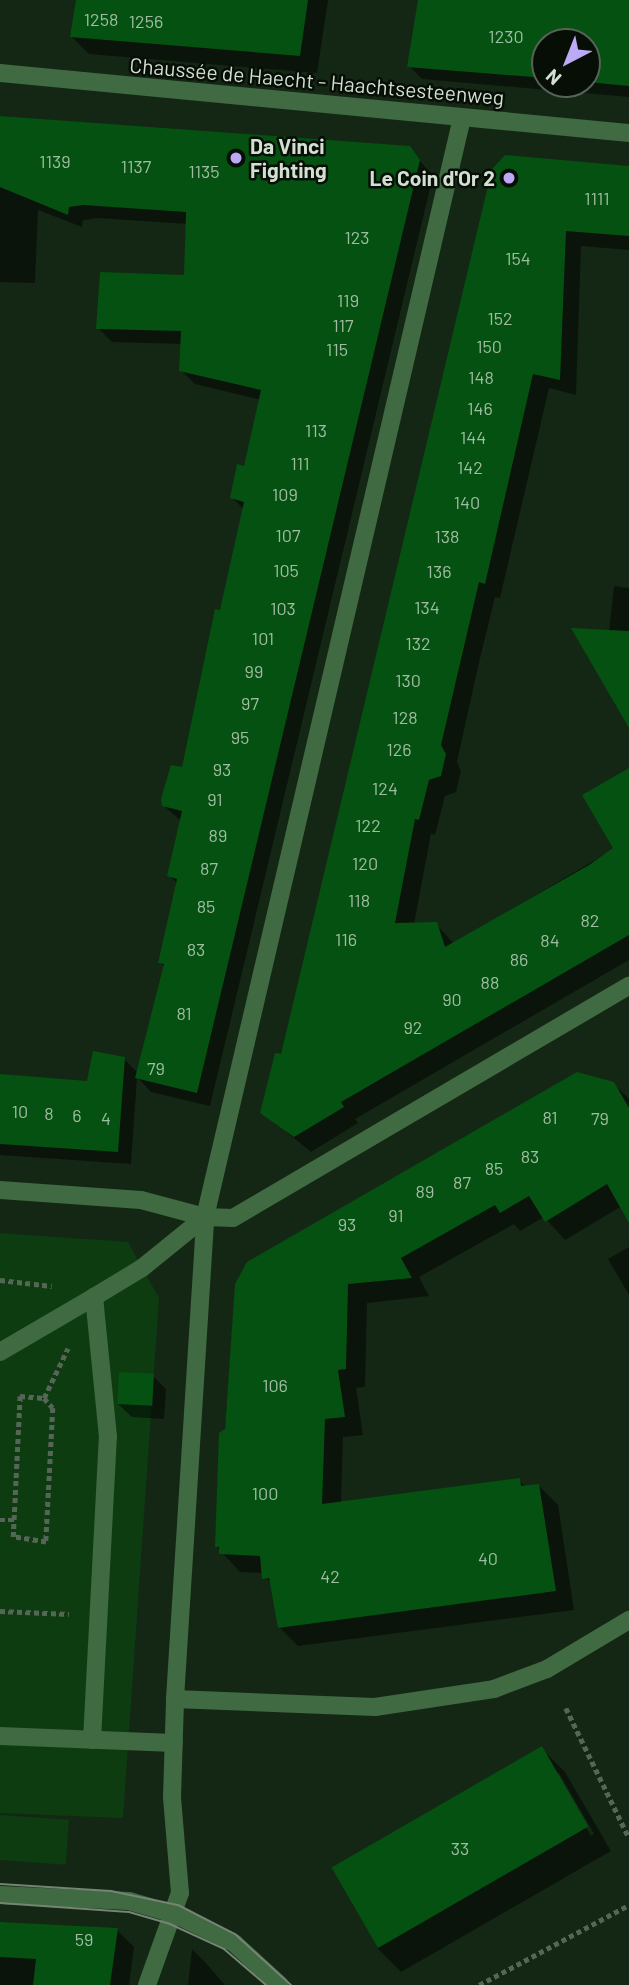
<!DOCTYPE html>
<meta charset="utf-8">
<style>
body{margin:0}
#map{position:relative;width:629px;height:1985px;overflow:hidden;background:#142714;font-family:Barlow,sans-serif}
div>[style]{position:absolute}
[style*='--x']{left:calc(var(--x)*1px);top:calc(var(--y)*1px);width:calc(var(--w)*1px);rotate:calc(var(--a)*1deg)}
.green>*{inset:0;background:#0d3c11;transform-origin:0 0}
.shadow>*{inset:0;background:#0007}
.building>*{inset:0;background:#055111;transform-origin:0 0}
.path>*{height:4.5px;margin-top:-2.25px;transform-origin:0;background:repeating-linear-gradient(90deg,#566656 0 5px,transparent 0 8.5px)}
.minor>*{height:18px;margin:-9px;padding:0 9px;transform-origin:9px;border-radius:9px;background:#406a41}
.tram>*{height:2px;margin:-1px;padding:0 1px;transform-origin:1px;border-radius:1px;background:#758474}
.dots>*{width:19px;height:19px;translate:-50% -50%;box-sizing:border-box;border:4px solid #060e06;border-radius:50%}
span{translate:-50% -50%;white-space:nowrap;text-align:center;line-height:1.15;-webkit-text-stroke:5px #060e06;paint-order:stroke}
.number-label{font-size:18px;color:#a0bca2}
.number-label span{-webkit-text-stroke-width:0}
.street-label{font-size:21px;color:#d3dfd2}
.poi-label{font-size:21px;color:#d3dfd2;font-weight:700}
.left{translate:0 -50%;text-align:left}
.right{translate:-100% -50%;text-align:right}
.north{position:absolute;left:531px;top:28px;width:70px;height:70px;box-sizing:border-box;background:#060e06;border:2px solid #586258;border-radius:50%;rotate:222deg;font-size:19px;font-weight:700;line-height:28px;text-align:center;color:#d3dfd2}
.north::after{content:'';display:block;margin:auto;width:24px;height:32px;background:#bcaaf6;clip-path:polygon(50% 0,100% 100%,50% 72%,0 100%)}
</style>
<div id="map">
<div class="green">
<div style="clip-path:polygon(0 1233px,128px 1242px,159px 1298px,123px 1818px,0 1813px)"></div>
<div style="left:0;top:1815px;width:69px;height:45px;rotate:4deg"></div>
</div>
<div class="shadow">
<div style="clip-path:polygon(78px 0,328px 0,317px 73px,89px 54px,72px 37px)"></div>
<div style="clip-path:polygon(evenodd,420px 0,629px 0,629px 97px,422px 79px,409px 66px,420px 0,545px 42px,587px 42px,587px 84px,545px 84px,545px 42px)"></div>
<div style="clip-path:polygon(0 116px,409px 148px,433px 176px,210px 1106px,151px 1092px,137px 1077px,131px 1164px,0 1155px,0 1076px,89px 1083px,124px 1059px,138px 1073px,165px 968px,160px 962px,178px 884px,169px 875px,181px 821px,164px 806px,183px 769px,222px 612px,244px 510px,232px 497px,245px 468px,261px 400px,195px 384px,181px 370px,182px 344px,112px 342px,98px 328px,186px 277px,187px 224px,98px 218px,83px 220px,82px 227px,38px 210px,35px 283px,0 282px)"></div>
<div style="clip-path:polygon(629px 167px,629px 250px,581px 246px,576px 395px,549px 388px,500px 598px,495px 597px,477px 671px,457px 762px,461px 771px,456px 792px,445px 796px,435px 835px,431px 834px,414px 924px,436px 924px,454px 944px,615px 848px,629px 770px,629px 960px,355px 1119px,358px 1123px,311px 1152px,262px 1112px,282px 1055px,493px 170px)"></div>
<div style="clip-path:polygon(614px 586px,629px 588px,629px 703px,609px 632px)"></div>
<div style="clip-path:polygon(613px 1083px,629px 1099px,629px 1219px,622px 1206px,565px 1240px,544px 1217px,520px 1231px,514px 1224px,419px 1277px,429px 1296px,367px 1303px,365px 1387px,356px 1388px,363px 1435px,343px 1437px,341px 1503px,519px 1480px,526px 1487px,539px 1486px,558px 1505px,574px 1610px,298px 1646px,279px 1627px,272px 1586px,264px 1573px,240px 1572px,216px 1546px,236px 1284px)"></div>
<div style="clip-path:polygon(629px 1247px,629px 1295px,608px 1259px)"></div>
<div style="clip-path:polygon(153px 1376px,166px 1389px,164px 1419px,132px 1417px,118px 1404px)"></div>
<div style="clip-path:polygon(evenodd,541px 1748px,565px 1772px,611px 1851px,401px 1972px,377px 1948px,541px 1748px,555px 1773px,559px 1773px,594px 1834px,591px 1836px,555px 1773px)"></div>
<div style="clip-path:polygon(0 1923px,117px 1930px,134px 1947px,129px 1985px,0 1985px)"></div>
<div style="clip-path:polygon(192px 1949px,205px 1962px,225px 1985px,188px 1985px)"></div>
</div>
<div class="building">
<div style="clip-path:polygon(76px 0,308px 0,300px 56px,70px 37px)"></div>
<div style="clip-path:polygon(418px 0,629px 0,629px 86px,587px 82px,587px 42px,545px 42px,545px 78px,407px 67px)"></div>
<div style="clip-path:polygon(0 116px,410px 146px,420px 160px,197px 1093px,135px 1078px,164px 964px,158px 963px,177px 879px,167px 876px,182px 811px,162px 806px,161px 799px,171px 765px,182px 767px,215px 609px,220px 610px,244px 502px,230px 498px,237px 464px,244px 466px,261px 390px,179px 371px,181px 331px,96px 329px,100px 272px,184px 275px,186px 212px,83px 205px,69px 207px,68px 215px,0 187px)"></div>
<div style="clip-path:polygon(505px 155px,629px 166px,629px 236px,566px 231px,560px 380px,533px 374px,485px 584px,479px 582px,462px 655px,441px 745px,446px 754px,441px 776px,429px 780px,419px 820px,415px 819px,395px 923px,437px 922px,445px 947px,589px 865px,613px 848px,582px 795px,629px 768px,629px 935px,341px 1102px,344px 1107px,294px 1137px,260px 1113px,275px 1053px,281px 1054px,492px 169px)"></div>
<div style="clip-path:polygon(571px 628px,629px 631px,629px 728px)"></div>
<div style="clip-path:polygon(93px 1051px,125px 1057px,118px 1152px,0 1144px,0 1074px,87px 1081px)"></div>
<div style="clip-path:polygon(577px 1072px,614px 1082px,629px 1108px,629px 1223px,607px 1184px,545px 1222px,529px 1196px,500px 1213px,495px 1205px,401px 1258px,412px 1278px,348px 1284px,346px 1369px,338px 1370px,345px 1417px,325px 1419px,322px 1504px,520px 1478px,521px 1486px,539px 1484px,556px 1591px,278px 1628px,269px 1578px,262px 1579px,260px 1556px,219px 1554px,219px 1547px,215px 1547px,219px 1433px,225px 1429px,235px 1284px,247px 1262px)"></div>
<div style="left:119px;top:1372px;width:35px;height:32px;rotate:3deg"></div>
<div style="left:542px;top:1746px;width:93px;height:243px;rotate:60deg"></div>
<div style="clip-path:polygon(0 1922px,118px 1928px,110px 1985px,33px 1985px,36px 1959px,0 1957px)"></div>
</div>
<div class="path">
<div style="--x:0;--y:1280;--w:52;--a:6.6"></div>
<div style="--x:20;--y:1396;--w:24;--a:5"></div>
<div style="--x:44;--y:1398;--w:13;--a:48"></div>
<div style="--x:53;--y:1408;--w:134;--a:93"></div>
<div style="--x:46;--y:1542;--w:33;--a:-171"></div>
<div style="--x:13;--y:1537;--w:141;--a:-87.2"></div>
<div style="--x:44;--y:1398;--w:55;--a:-64.4"></div>
<div style="--x:0;--y:1520;--w:14;--a:0"></div>
<div style="--x:0;--y:1611;--w:69;--a:2.5"></div>
<div style="--x:566;--y:1708;--w:144;--a:64.1"></div>
<div style="--x:479;--y:1985;--w:170;--a:-28.1"></div>
</div>
<div class="minor">
<div style="--x:0;--y:73;--w:632;--a:5.45"></div>
<div style="--x:0;--y:1190;--w:141;--a:4.1"></div>
<div style="--x:141;--y:1200;--w:66;--a:14.9"></div>
<div style="--x:205;--y:1217;--w:28;--a:2"></div>
<div style="--x:233;--y:1218;--w:459;--a:-30.4"></div>
<div style="--x:0;--y:1352;--w:109;--a:-30.3"></div>
<div style="--x:175;--y:1699;--w:200;--a:2.3"></div>
<div style="--x:375;--y:1707;--w:120;--a:-8.6"></div>
<div style="--x:494;--y:1689;--w:57;--a:-20.7"></div>
<div style="--x:547;--y:1669;--w:96;--a:-30.9"></div>
<div style="--x:0;--y:1736;--w:174;--a:2.3"></div>
<div style="--x:92;--y:1740;--w:303;--a:-87"></div>
<div style="--x:108;--y:1437;--w:141;--a:-95.7"></div>
<div style="--x:94;--y:1297;--w:56;--a:-31.1"></div>
<div style="--x:142;--y:1268;--w:81;--a:-39"></div>
<div style="--x:0;--y:1895;--w:129;--a:2.7"></div>
<div style="--x:129;--y:1901;--w:47;--a:16.1"></div>
<div style="--x:174;--y:1914;--w:67;--a:25.8"></div>
<div style="--x:234;--y:1943;--w:62;--a:42.4"></div>
<div style="--x:147;--y:1985;--w:98;--a:-70.3"></div>
<div style="--x:180;--y:1893;--w:96;--a:-94.8"></div>
<div style="--x:172;--y:1797;--w:98;--a:-88.2"></div>
<div style="--x:175;--y:1699;--w:483;--a:-86.4"></div>
<div style="--x:205;--y:1217;--w:1129;--a:-76.84"></div>
</div>
<div class="tram">
<div style="--x:0;--y:1884;--w:111;--a:3.6"></div>
<div style="--x:111;--y:1891;--w:68;--a:11.8"></div>
<div style="--x:178;--y:1905;--w:64;--a:27"></div>
<div style="--x:235;--y:1934;--w:76;--a:42.3"></div>
<div style="--x:0;--y:1903;--w:129;--a:4"></div>
<div style="--x:129;--y:1912;--w:43;--a:16.3"></div>
<div style="--x:170;--y:1924;--w:60;--a:24.8"></div>
<div style="--x:224;--y:1949;--w:55;--a:40.6"></div>
</div>
<div class="dots">
<div style="left:236px;top:158px;background:#bcaaf6"></div>
<div style="left:509px;top:178px;background:#bcaaf6"></div>
</div>
<div class="number-label">
<span style="left:101px;top:19px">1258</span>
<span style="left:146px;top:21px">1256</span>
<span style="left:506px;top:36px">1230</span>
<span style="left:55px;top:161px">1139</span>
<span style="left:136px;top:166px">1137</span>
<span style="left:204px;top:171px">1135</span>
<span style="left:597px;top:198px">1111</span>
<span style="left:357px;top:237px">123</span>
<span style="left:518px;top:258px">154</span>
<span style="left:348px;top:300px">119</span>
<span style="left:500px;top:318px">152</span>
<span style="left:343px;top:325px">117</span>
<span style="left:489px;top:346px">150</span>
<span style="left:337px;top:349px">115</span>
<span style="left:481px;top:377px">148</span>
<span style="left:480px;top:408px">146</span>
<span style="left:316px;top:430px">113</span>
<span style="left:473px;top:437px">144</span>
<span style="left:300px;top:463px">111</span>
<span style="left:470px;top:467px">142</span>
<span style="left:285px;top:494px">109</span>
<span style="left:467px;top:502px">140</span>
<span style="left:288px;top:535px">107</span>
<span style="left:447px;top:536px">138</span>
<span style="left:286px;top:570px">105</span>
<span style="left:439px;top:571px">136</span>
<span style="left:427px;top:607px">134</span>
<span style="left:283px;top:608px">103</span>
<span style="left:263px;top:638px">101</span>
<span style="left:418px;top:643px">132</span>
<span style="left:254px;top:671px">99</span>
<span style="left:408px;top:680px">130</span>
<span style="left:250px;top:703px">97</span>
<span style="left:405px;top:717px">128</span>
<span style="left:240px;top:737px">95</span>
<span style="left:399px;top:749px">126</span>
<span style="left:222px;top:769px">93</span>
<span style="left:385px;top:788px">124</span>
<span style="left:215px;top:799px">91</span>
<span style="left:368px;top:825px">122</span>
<span style="left:218px;top:835px">89</span>
<span style="left:365px;top:863px">120</span>
<span style="left:209px;top:868px">87</span>
<span style="left:359px;top:900px">118</span>
<span style="left:206px;top:906px">85</span>
<span style="left:590px;top:920px">82</span>
<span style="left:346px;top:939px">116</span>
<span style="left:550px;top:940px">84</span>
<span style="left:196px;top:949px">83</span>
<span style="left:519px;top:959px">86</span>
<span style="left:490px;top:982px">88</span>
<span style="left:452px;top:999px">90</span>
<span style="left:184px;top:1013px">81</span>
<span style="left:413px;top:1027px">92</span>
<span style="left:156px;top:1068px">79</span>
<span style="left:20px;top:1111px">10</span>
<span style="left:49px;top:1113px">8</span>
<span style="left:77px;top:1115px">6</span>
<span style="left:550px;top:1117px">81</span>
<span style="left:106px;top:1118px">4</span>
<span style="left:600px;top:1118px">79</span>
<span style="left:530px;top:1156px">83</span>
<span style="left:494px;top:1168px">85</span>
<span style="left:462px;top:1182px">87</span>
<span style="left:425px;top:1191px">89</span>
<span style="left:396px;top:1215px">91</span>
<span style="left:347px;top:1224px">93</span>
<span style="left:275px;top:1385px">106</span>
<span style="left:265px;top:1493px">100</span>
<span style="left:488px;top:1558px">40</span>
<span style="left:330px;top:1576px">42</span>
<span style="left:460px;top:1848px">33</span>
<span style="left:84px;top:1939px">59</span>
</div>
<div class="street-label">
<span style="left:317px;top:81px;rotate:5deg">Chaussée de Haecht - Haachtsesteenweg</span>
</div>
<div class="poi-label">
<span class="left" style="left:250px;top:158px">Da Vinci<br>Fighting</span>
<span class="right" style="left:495px;top:178px">Le Coin d'Or 2</span>
</div>
<div class="north">N</div>
</div>
